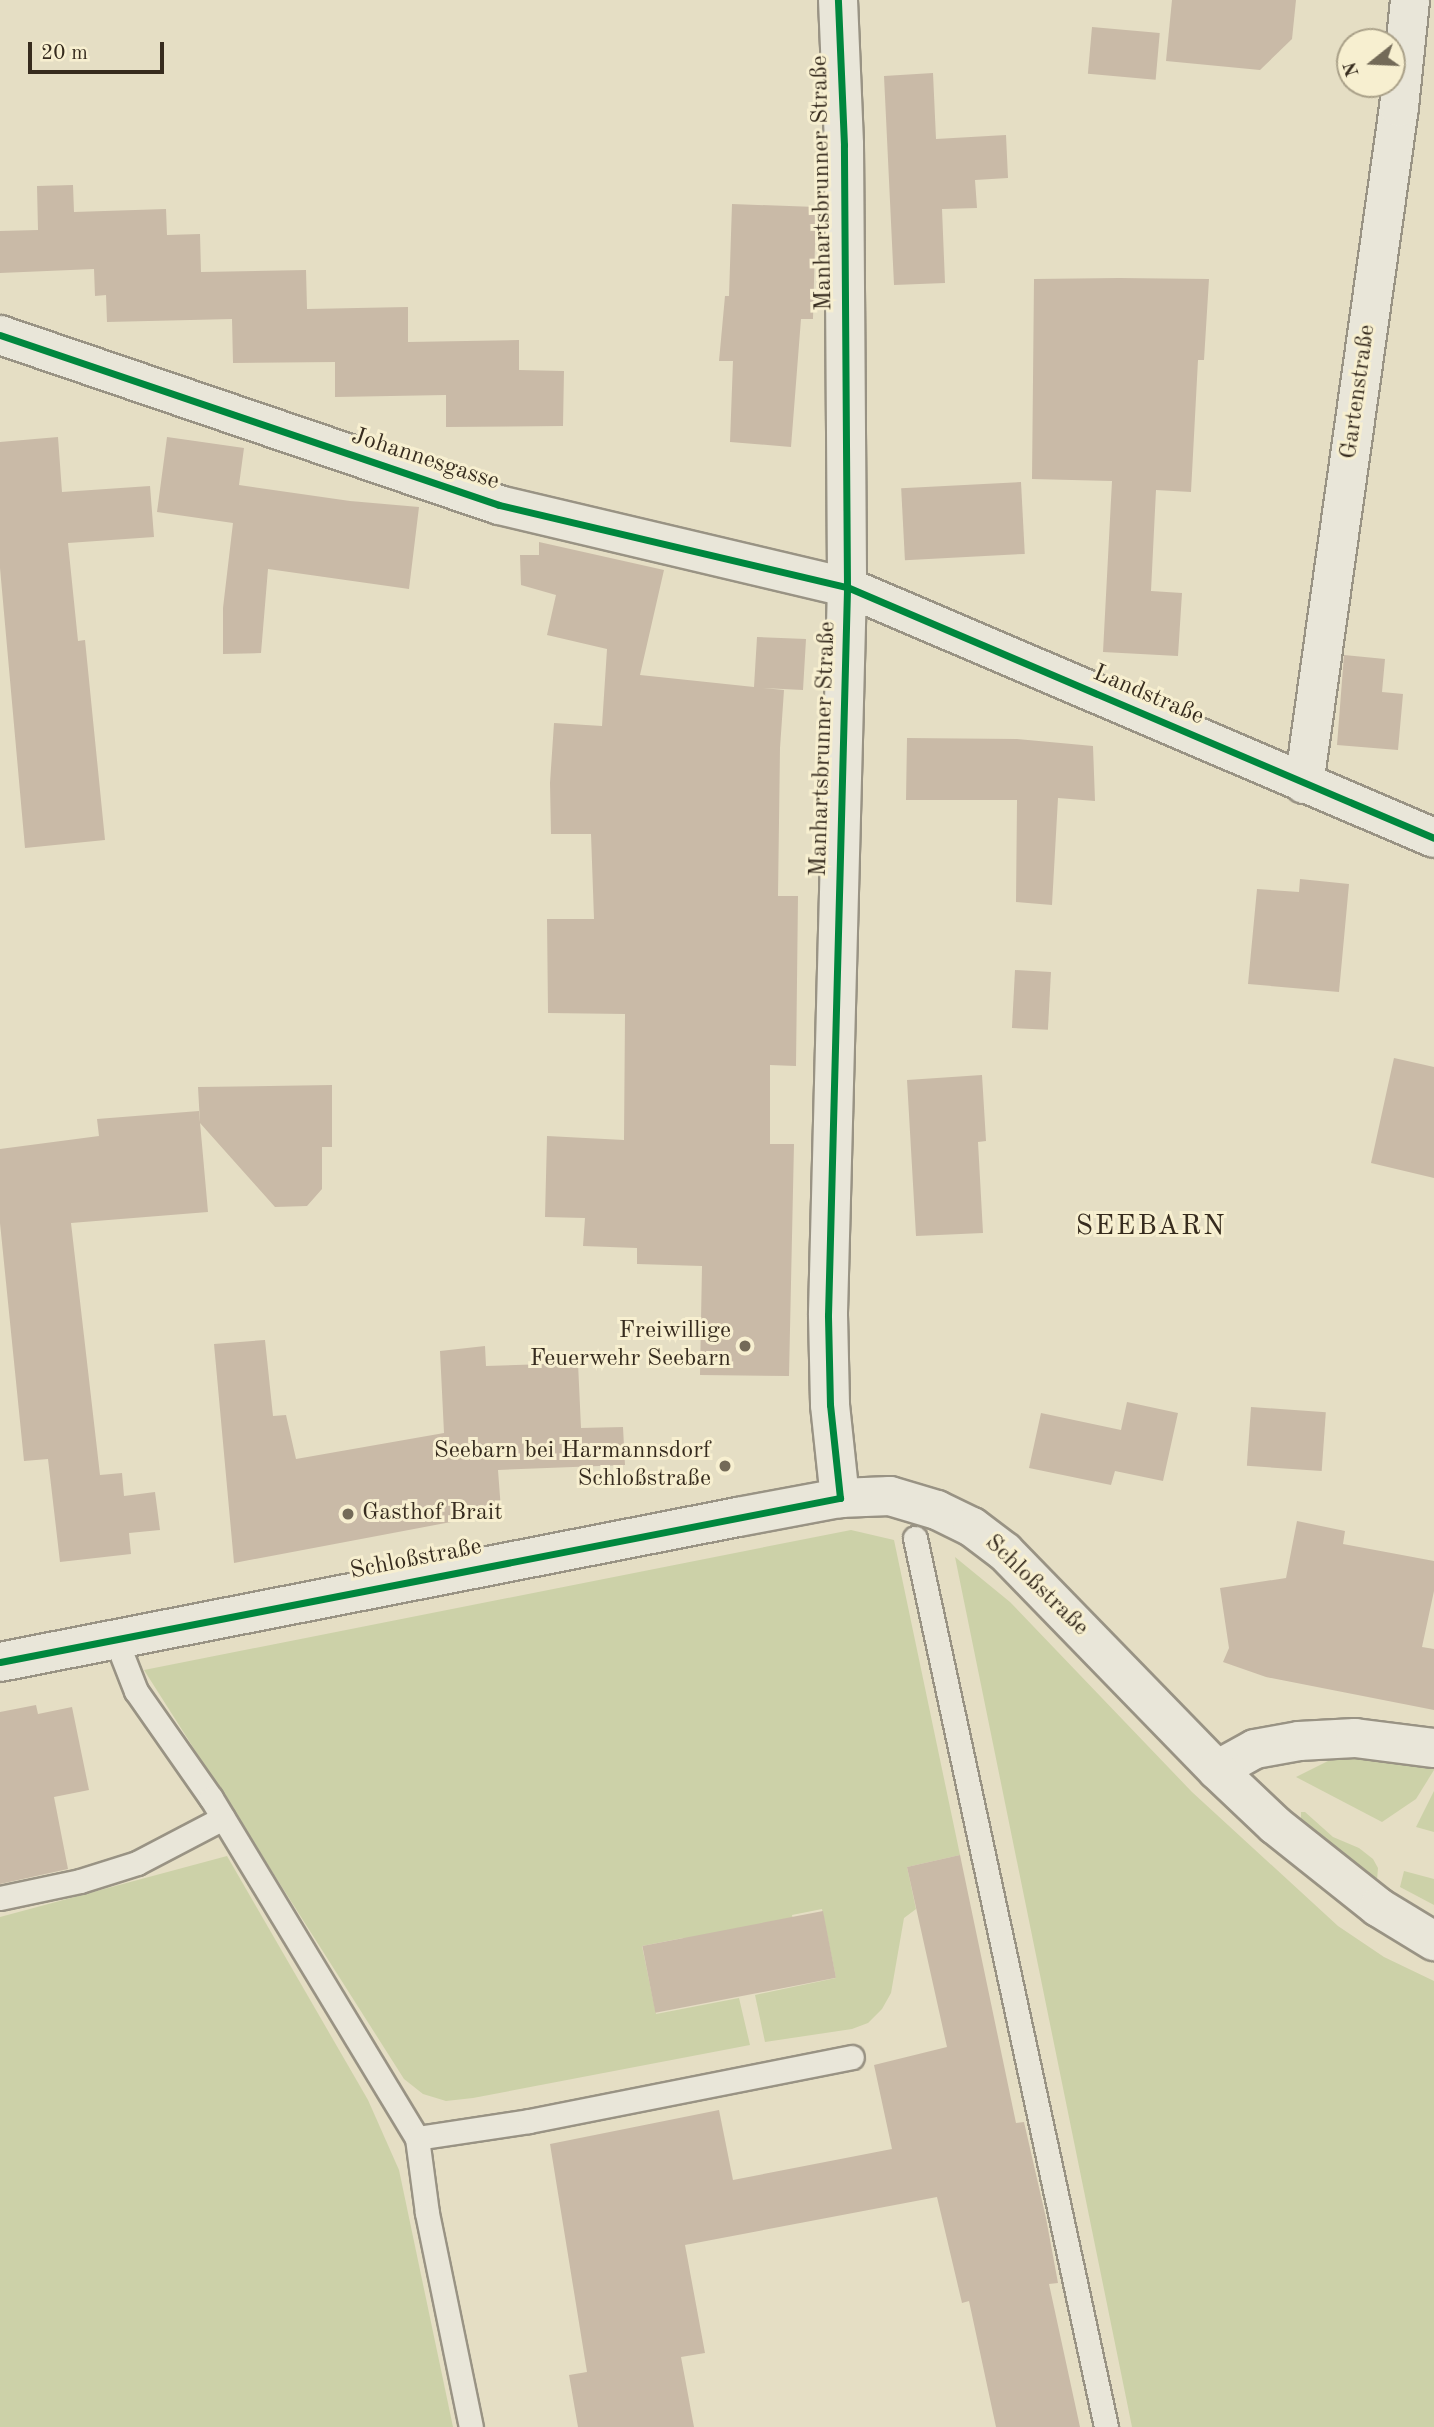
<!DOCTYPE html>
<meta charset="utf-8">
<style>
body{margin:0}
#map{position:relative;width:1434px;height:2427px;overflow:hidden;background:#e5dec4;font-family:"Old Standard TT",serif}
div>[style]{position:absolute}
[style*='--x']{left:calc(var(--x)*1px);top:calc(var(--y)*1px);width:calc(var(--w)*1px);rotate:calc(var(--a)*1deg)}
.green>*{inset:0;background:#ccd1a8}
.building>*{inset:0;background:#c9baa7;transform-origin:0 0}
.roads{filter:drop-shadow(2px 0 #999384) drop-shadow(-2px 0 #999384) drop-shadow(0 2px #999384) drop-shadow(0 -2px #999384)}
.service>*{height:23px;margin:-11.5px;padding:0 11.5px;transform-origin:11.5px;border-radius:11.5px;background:#e9e6d9}
.minor>*{height:38px;margin:-19px;padding:0 19px;transform-origin:19px;border-radius:19px;background:#e9e6d9}
.tertiary>*{height:38px;margin:-19px;padding:0 19px;transform-origin:19px;border-radius:19px;background:#e9e6d9}
.secondary>*{height:38px;margin:-19px;padding:0 19px;transform-origin:19px;border-radius:19px;background:#e9e6d9}
.cycleway>*{height:7px;margin:-3.5px;padding:0 3.5px;transform-origin:3.5px;border-radius:3.5px;background:#00873e}
.dots>*{width:19px;height:19px;translate:-50% -50%;box-sizing:border-box;border:4px solid #f7efd0;border-radius:50%}
span{translate:-50% -50%;white-space:nowrap;text-align:center;line-height:1.15;-webkit-text-stroke:6px #f7efd0;paint-order:stroke}
.street-label{font-size:24px;color:#362b1e}
.poi-label{font-size:24px;color:#362b1e}
.right{translate:-100% -50%;text-align:right}
.left{translate:0 -50%;text-align:left}
.quarter-label{font-size:28px;color:#362b1e;letter-spacing:2px}
.north{position:absolute;left:1336px;top:28px;width:70px;height:70px;box-sizing:border-box;background:#f7efd0;border:2px solid #aaa189;border-radius:50%;rotate:252deg;font-size:19px;font-weight:700;line-height:28px;text-align:center;color:#362b1e}
.north::after{content:'';display:block;margin:auto;width:24px;height:32px;background:#736a58;clip-path:polygon(50% 0,100% 100%,50% 72%,0 100%)}
.scale{position:absolute;left:28px;top:42px;width:136px;height:32px;box-sizing:border-box;border:4px solid #362b1e;border-top:0;padding-left:9px;font-size:21px;line-height:24px;white-space:nowrap;color:#362b1e;-webkit-text-stroke:5px #f7efd0;paint-order:stroke}
</style>
<div id="map">
<div class="green">
<div style="clip-path:polygon(851px 1530px,894px 1540px,960px 1855px,907px 1867px,916px 1909px,904px 1918px,891px 1993px,882px 2009px,868px 2023px,852px 2029px,765px 2042px,755px 1995px,836px 1978px,822px 1909px,792px 1915px,797px 1938px,687px 1961px,683px 1938px,642px 1946px,656px 2014px,739px 1998px,750px 2045px,473px 2098px,446px 2101px,423px 2094px,404px 2079px,144px 1670px)"></div>
<div style="clip-path:polygon(955px 1557px,1010px 1602px,1192px 1792px,1338px 1926px,1384px 1957px,1434px 1981px,1434px 2427px,1132px 2427px)"></div>
<div style="clip-path:polygon(1344px 1758px,1434px 1764px,1434px 1770px,1416px 1799px,1382px 1822px,1296px 1777px,1328px 1761px)"></div>
<div style="clip-path:polygon(1434px 1791px,1434px 1832px,1416px 1827px)"></div>
<div style="clip-path:polygon(1301px 1812px,1305px 1812px,1333px 1837px,1359px 1848px,1373px 1859px,1378px 1868px,1377px 1880px,1301px 1820px)"></div>
<div style="clip-path:polygon(227px 1856px,368px 2100px,399px 2170px,453px 2427px,0 2427px,0 1917px)"></div>
<div style="clip-path:polygon(1404px 1871px,1434px 1879px,1434px 1905px,1400px 1887px)"></div>
</div>
<div class="building">
<div style="clip-path:polygon(1172px 0,1296px 0,1292px 39px,1260px 70px,1166px 61px)"></div>
<div style="left:1092px;top:27px;width:68px;height:47px;rotate:5deg"></div>
<div style="clip-path:polygon(933px 73px,936px 139px,1006px 135px,1008px 178px,975px 180px,977px 208px,942px 209px,945px 283px,894px 285px,884px 76px)"></div>
<div style="clip-path:polygon(73px 185px,74px 212px,166px 209px,167px 235px,200px 234px,201px 272px,306px 270px,307px 309px,408px 307px,408px 342px,519px 340px,519px 370px,564px 371px,563px 426px,446px 427px,446px 395px,335px 397px,335px 362px,233px 363px,232px 319px,107px 322px,106px 295px,95px 296px,94px 269px,0 273px,0 231px,38px 230px,37px 186px)"></div>
<div style="clip-path:polygon(732px 204px,816px 207px,813px 319px,801px 319px,791px 447px,730px 442px,733px 361px,719px 361px,725px 296px,729px 296px)"></div>
<div style="clip-path:polygon(1119px 278px,1209px 279px,1204px 360px,1198px 360px,1191px 492px,1156px 490px,1151px 591px,1182px 593px,1178px 656px,1103px 652px,1112px 481px,1032px 479px,1034px 279px)"></div>
<div style="clip-path:polygon(58px 437px,62px 492px,150px 486px,154px 537px,68px 543px,78px 641px,85px 640px,105px 840px,25px 848px,0 568px,0 442px)"></div>
<div style="clip-path:polygon(167px 437px,244px 448px,239px 485px,350px 501px,419px 507px,409px 589px,268px 569px,261px 653px,223px 654px,223px 608px,233px 523px,157px 512px)"></div>
<div style="left:1021px;top:482px;width:72px;height:120px;rotate:87deg"></div>
<div style="clip-path:polygon(539px 542px,664px 570px,640px 675px,754px 687px,757px 637px,806px 639px,803px 690px,763px 688px,784px 690px,780px 748px,778px 896px,798px 896px,796px 1066px,770px 1065px,770px 1144px,794px 1144px,789px 1376px,700px 1375px,702px 1266px,637px 1264px,637px 1248px,583px 1246px,585px 1218px,545px 1217px,547px 1136px,624px 1140px,625px 1014px,548px 1013px,547px 919px,594px 919px,591px 834px,551px 834px,550px 783px,554px 723px,602px 726px,607px 649px,547px 635px,556px 595px,521px 585px,520px 555px,539px 555px)"></div>
<div style="clip-path:polygon(1344px 655px,1385px 659px,1382px 692px,1403px 694px,1398px 750px,1337px 745px)"></div>
<div style="clip-path:polygon(907px 738px,1017px 739px,1093px 746px,1095px 801px,1058px 798px,1052px 905px,1016px 902px,1017px 800px,906px 800px)"></div>
<div style="clip-path:polygon(1300px 879px,1349px 884px,1339px 992px,1248px 984px,1257px 889px,1299px 892px)"></div>
<div style="left:1015px;top:970px;width:36px;height:58px;rotate:3deg"></div>
<div style="clip-path:polygon(1394px 1058px,1434px 1067px,1434px 1178px,1371px 1163px)"></div>
<div style="clip-path:polygon(982px 1075px,986px 1141px,978px 1142px,983px 1233px,916px 1236px,907px 1080px)"></div>
<div style="clip-path:polygon(332px 1085px,332px 1147px,322px 1147px,322px 1189px,307px 1206px,275px 1207px,200px 1123px,198px 1087px)"></div>
<div style="clip-path:polygon(199px 1111px,208px 1212px,71px 1223px,100px 1475px,122px 1473px,124px 1496px,155px 1492px,160px 1530px,129px 1533px,131px 1554px,60px 1562px,48px 1459px,24px 1461px,0 1223px,0 1149px,99px 1136px,97px 1119px)"></div>
<div style="clip-path:polygon(265px 1340px,273px 1416px,286px 1415px,296px 1459px,444px 1433px,440px 1351px,485px 1346px,486px 1366px,578px 1363px,581px 1428px,623px 1427px,625px 1465px,498px 1470px,501px 1510px,450px 1517px,451px 1522px,234px 1563px,214px 1344px)"></div>
<div style="clip-path:polygon(1127px 1402px,1178px 1413px,1163px 1481px,1115px 1471px,1111px 1485px,1029px 1468px,1041px 1413px,1121px 1430px)"></div>
<div style="left:1251px;top:1407px;width:75px;height:59px;rotate:4deg"></div>
<div style="clip-path:polygon(1297px 1521px,1345px 1531px,1343px 1544px,1434px 1561px,1434px 1591px,1422px 1647px,1434px 1649px,1434px 1710px,1266px 1677px,1223px 1662px,1229px 1648px,1220px 1588px,1286px 1578px)"></div>
<div style="clip-path:polygon(36px 1705px,38px 1714px,72px 1707px,89px 1790px,54px 1797px,68px 1869px,0 1884px,0 1712px)"></div>
<div style="clip-path:polygon(960px 1855px,1016px 2123px,1024px 2122px,1046px 2218px,1058px 2283px,1049px 2284px,1080px 2427px,996px 2427px,969px 2301px,962px 2303px,937px 2197px,685px 2245px,705px 2353px,681px 2357px,694px 2427px,578px 2427px,569px 2375px,587px 2372px,550px 2144px,719px 2110px,733px 2180px,892px 2149px,874px 2065px,947px 2047px,907px 1867px)"></div>
<div style="left:823px;top:1911px;width:68px;height:184px;rotate:79deg"></div>
</div>
<div class="roads">
<div class="service">
<div style="--x:915;--y:1538;--w:909;--a:77.87"></div>
<div style="--x:116;--y:1640;--w:55;--a:68.6"></div>
<div style="--x:136;--y:1691;--w:131;--a:55"></div>
<div style="--x:211;--y:1798;--w:398;--a:58.8"></div>
<div style="--x:417;--y:2138;--w:113;--a:-8.6"></div>
<div style="--x:529;--y:2121;--w:329;--a:-11.2"></div>
<div style="--x:0;--y:1898;--w:82;--a:-12"></div>
<div style="--x:80;--y:1881;--w:60;--a:-17.5"></div>
<div style="--x:137;--y:1863;--w:97;--a:-27.6"></div>
<div style="--x:417;--y:2138;--w:76;--a:82.4"></div>
<div style="--x:427;--y:2213;--w:218;--a:78.4"></div>
</div>
<div class="minor">
<div style="--x:0;--y:335;--w:527;--a:18.81"></div>
<div style="--x:499;--y:505;--w:358;--a:13.3"></div>
<div style="--x:847;--y:587;--w:638;--a:23.15"></div>
<div style="--x:1304;--y:784;--w:684;--a:-82.01"></div>
<div style="--x:1399;--y:107;--w:108;--a:-84.1"></div>
<div style="--x:1217;--y:1770;--w:43;--a:-28.9"></div>
<div style="--x:1255;--y:1749;--w:45;--a:-10.3"></div>
<div style="--x:1299;--y:1741;--w:56;--a:-3.1"></div>
<div style="--x:1355;--y:1738;--w:80;--a:7.2"></div>
</div>
<div class="tertiary">
<div style="--x:838;--y:0;--w:145;--a:87.6"></div>
<div style="--x:844;--y:145;--w:442;--a:89.6"></div>
<div style="--x:847;--y:587;--w:728;--a:91.5"></div>
<div style="--x:828;--y:1315;--w:90;--a:88.7"></div>
<div style="--x:830;--y:1405;--w:94;--a:83.9"></div>
</div>
<div class="secondary">
<div style="--x:0;--y:1662;--w:752;--a:-11.12"></div>
<div style="--x:738;--y:1517;--w:104;--a:-10.6"></div>
<div style="--x:840;--y:1498;--w:50;--a:-2.3"></div>
<div style="--x:890;--y:1496;--w:49;--a:16.6"></div>
<div style="--x:937;--y:1510;--w:39;--a:26"></div>
<div style="--x:972;--y:1527;--w:41;--a:37.1"></div>
<div style="--x:1005;--y:1552;--w:304;--a:45.8"></div>
<div style="--x:1217;--y:1770;--w:80;--a:43.5"></div>
<div style="--x:1275;--y:1825;--w:132;--a:38.5"></div>
<div style="--x:1378;--y:1907;--w:66;--a:31.3"></div>
</div>
</div>
<div class="cycleway">
<div style="--x:0;--y:335;--w:527;--a:18.81"></div>
<div style="--x:499;--y:505;--w:358;--a:13.3"></div>
<div style="--x:847;--y:587;--w:638;--a:23.15"></div>
<div style="--x:0;--y:1662;--w:856;--a:-11.05"></div>
<div style="--x:840;--y:1498;--w:94;--a:-96.1"></div>
<div style="--x:830;--y:1405;--w:90;--a:-91.3"></div>
<div style="--x:828;--y:1315;--w:728;--a:-88.5"></div>
<div style="--x:847;--y:587;--w:442;--a:-90.4"></div>
<div style="--x:844;--y:145;--w:145;--a:-92.4"></div>
</div>
<div class="dots">
<div style="left:745px;top:1346px;background:#736a58"></div>
<div style="left:725px;top:1466px;background:#736a58"></div>
<div style="left:348px;top:1514px;background:#736a58"></div>
</div>
<div class="street-label">
<span style="left:823px;top:183px;rotate:-91deg">Manhartsbrunner Straße</span>
<span style="left:1359px;top:392px;rotate:-82deg">Gartenstraße</span>
<span style="left:425px;top:460px;rotate:18deg">Johannesgasse</span>
<span style="left:1148px;top:696px;rotate:23deg">Landstraße</span>
<span style="left:824px;top:749px;rotate:-88deg">Manhartsbrunner Straße</span>
<span style="left:416px;top:1560px;rotate:-11deg">Schloßstraße</span>
<span style="left:1036px;top:1586px;rotate:44deg">Schloßstraße</span>
</div>
<div class="poi-label">
<span class="right" style="left:731px;top:1346px">Freiwillige<br>Feuerwehr Seebarn</span>
<span class="right" style="left:711px;top:1466px">Seebarn bei Harmannsdorf<br>Schloßstraße</span>
<span class="left" style="left:362px;top:1514px">Gasthof Brait</span>
</div>
<div class="quarter-label">
<span style="left:1151px;top:1227px">SEEBARN</span>
</div>
<div class="north">N</div>
<div class="scale">20 m</div>
</div>
